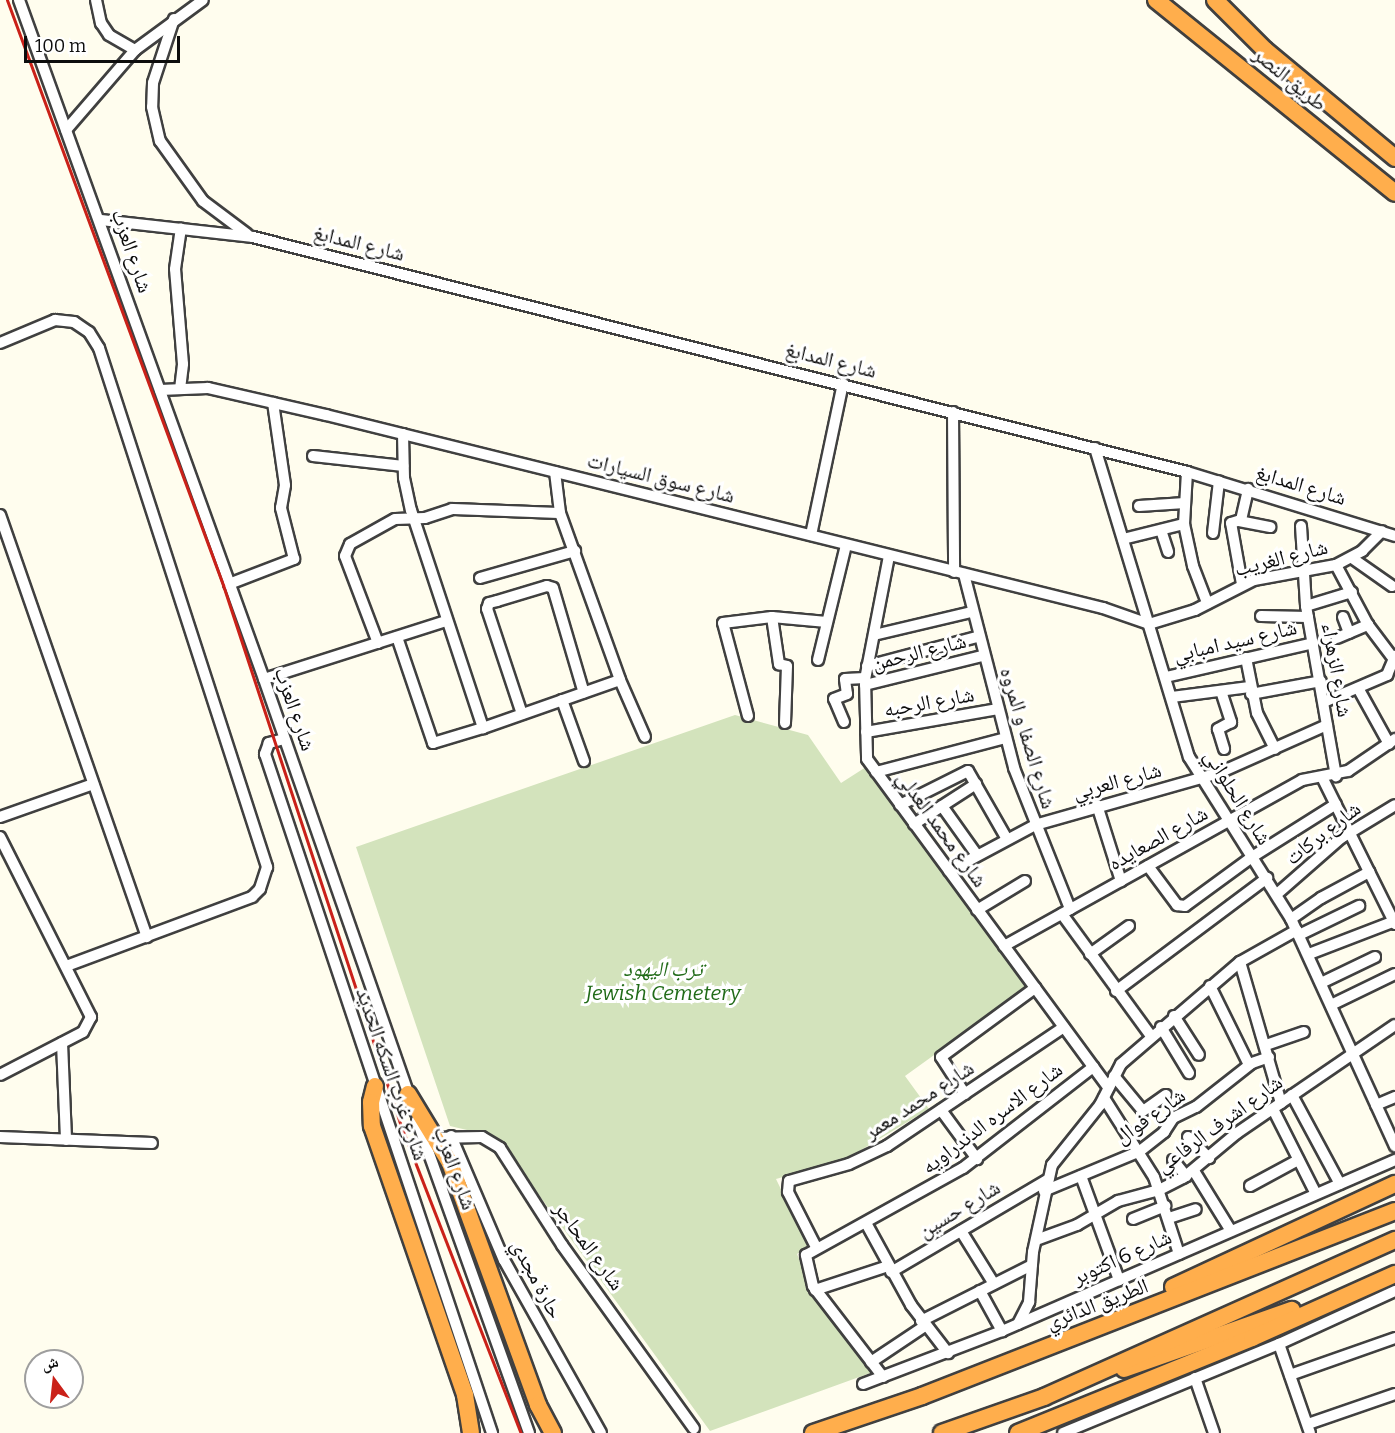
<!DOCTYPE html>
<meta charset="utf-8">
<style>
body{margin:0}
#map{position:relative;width:1395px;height:1433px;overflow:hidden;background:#fffdee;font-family:Bitter,"Noto Naskh Arabic",serif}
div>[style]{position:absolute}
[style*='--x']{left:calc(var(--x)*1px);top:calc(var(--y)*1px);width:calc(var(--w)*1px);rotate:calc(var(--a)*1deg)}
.cemetery>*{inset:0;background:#d3e3bc}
.roads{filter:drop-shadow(2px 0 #404040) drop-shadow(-2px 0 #404040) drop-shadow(0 2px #404040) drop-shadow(0 -2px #404040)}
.minor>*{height:10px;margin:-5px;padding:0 5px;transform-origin:5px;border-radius:5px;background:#fff}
.highway>*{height:16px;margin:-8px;padding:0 8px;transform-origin:8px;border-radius:8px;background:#ffae4c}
.rail>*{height:3px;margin:-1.5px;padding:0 1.5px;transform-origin:1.5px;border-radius:1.5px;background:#ca2119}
span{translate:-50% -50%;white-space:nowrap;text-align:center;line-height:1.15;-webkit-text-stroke:6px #fff;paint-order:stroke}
.street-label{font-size:21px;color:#0d0d0d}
.park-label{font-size:21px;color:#216b18;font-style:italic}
.north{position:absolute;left:24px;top:1349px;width:60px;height:60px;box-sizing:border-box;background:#fff;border:2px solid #9e9e9e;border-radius:50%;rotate:345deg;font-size:16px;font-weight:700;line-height:24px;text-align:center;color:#0d0d0d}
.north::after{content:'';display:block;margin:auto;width:21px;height:27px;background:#ca2119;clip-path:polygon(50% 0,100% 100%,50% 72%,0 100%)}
.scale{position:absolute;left:24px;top:36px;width:156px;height:27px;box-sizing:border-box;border:3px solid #0d0d0d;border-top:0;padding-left:8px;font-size:18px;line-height:21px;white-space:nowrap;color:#0d0d0d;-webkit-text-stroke:4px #fff;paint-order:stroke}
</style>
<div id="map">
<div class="cemetery">
<div style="clip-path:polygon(735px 715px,808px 735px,841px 783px,866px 767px,1027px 988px,905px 1076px,929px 1109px,846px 1159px,776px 1179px,808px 1245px,797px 1254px,812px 1290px,873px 1372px,710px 1431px,497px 1137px,450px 1126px,356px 847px)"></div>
</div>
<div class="roads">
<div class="minor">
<div style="--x:19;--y:0;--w:722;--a:70.16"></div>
<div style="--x:264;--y:679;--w:445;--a:70.8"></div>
<div style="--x:96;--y:0;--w:24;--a:78"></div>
<div style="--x:101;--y:23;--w:14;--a:56"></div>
<div style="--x:109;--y:35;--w:30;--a:30"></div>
<div style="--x:174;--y:19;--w:67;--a:108.2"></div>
<div style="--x:153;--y:83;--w:24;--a:92"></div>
<div style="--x:152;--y:107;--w:35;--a:77"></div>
<div style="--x:160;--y:141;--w:74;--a:54.4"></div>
<div style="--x:203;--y:201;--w:55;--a:36.9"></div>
<div style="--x:66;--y:130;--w:106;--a:-49.2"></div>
<div style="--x:135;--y:50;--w:84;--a:-36.3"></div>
<div style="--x:101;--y:220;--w:153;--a:6.4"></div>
<div style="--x:253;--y:237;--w:963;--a:14.12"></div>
<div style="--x:1187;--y:472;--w:218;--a:17.1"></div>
<div style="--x:0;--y:343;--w:60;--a:-22.7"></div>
<div style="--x:55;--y:320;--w:19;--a:6"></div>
<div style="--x:74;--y:322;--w:18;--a:34"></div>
<div style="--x:89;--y:332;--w:19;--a:58"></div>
<div style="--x:99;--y:348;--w:546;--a:72.06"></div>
<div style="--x:267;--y:867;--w:23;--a:108"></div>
<div style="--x:260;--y:889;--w:11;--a:135"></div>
<div style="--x:252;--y:897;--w:198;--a:159.6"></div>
<div style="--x:180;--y:389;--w:25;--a:-83"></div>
<div style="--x:183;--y:364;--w:95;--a:-94.8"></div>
<div style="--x:175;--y:269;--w:41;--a:-81.7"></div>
<div style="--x:160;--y:390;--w:48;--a:-2.4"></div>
<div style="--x:208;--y:388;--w:121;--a:12.9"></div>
<div style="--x:326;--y:415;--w:801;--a:13.95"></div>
<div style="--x:1103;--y:608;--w:49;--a:19.2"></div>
<div style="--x:1149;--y:624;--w:48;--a:-16.9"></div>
<div style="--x:1195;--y:610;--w:66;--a:-27"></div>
<div style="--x:1254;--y:580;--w:83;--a:-10.4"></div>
<div style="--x:1336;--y:565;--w:30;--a:-28"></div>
<div style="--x:1362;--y:551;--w:28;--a:-45"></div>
<div style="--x:953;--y:412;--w:160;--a:89.6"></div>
<div style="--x:403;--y:434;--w:44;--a:88.7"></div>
<div style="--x:404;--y:478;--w:33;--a:78"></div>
<div style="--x:411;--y:510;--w:230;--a:71.7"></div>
<div style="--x:483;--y:728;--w:145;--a:-19.3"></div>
<div style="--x:620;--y:680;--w:62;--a:66.3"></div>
<div style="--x:1095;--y:448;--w:323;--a:73.1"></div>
<div style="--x:1189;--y:757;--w:191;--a:57.8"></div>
<div style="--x:1291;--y:919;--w:250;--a:65.4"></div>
<div style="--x:313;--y:456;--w:91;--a:6.3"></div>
<div style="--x:555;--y:472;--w:41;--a:83"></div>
<div style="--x:560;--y:513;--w:177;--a:70.2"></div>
<div style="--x:1187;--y:472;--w:52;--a:93.3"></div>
<div style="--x:1184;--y:524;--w:43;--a:77.9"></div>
<div style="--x:1193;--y:566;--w:40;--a:69"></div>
<div style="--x:1139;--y:506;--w:46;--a:-3.7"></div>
<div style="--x:0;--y:515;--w:447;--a:70.8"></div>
<div style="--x:1239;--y:521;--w:32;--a:11"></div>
<div style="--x:1301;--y:526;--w:80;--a:86.4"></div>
<div style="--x:1306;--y:606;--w:173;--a:80"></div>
<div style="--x:1161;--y:530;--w:23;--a:72"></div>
<div style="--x:1213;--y:533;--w:52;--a:-83.4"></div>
<div style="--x:811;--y:535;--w:155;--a:-78.1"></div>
<div style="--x:1123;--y:539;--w:63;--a:-13.8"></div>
<div style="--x:889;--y:556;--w:126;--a:101"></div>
<div style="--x:865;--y:680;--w:79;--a:88.5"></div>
<div style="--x:867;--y:759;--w:408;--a:53.7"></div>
<div style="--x:1352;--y:558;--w:49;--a:35"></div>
<div style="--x:1336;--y:565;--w:68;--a:61.9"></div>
<div style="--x:1368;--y:625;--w:41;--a:52.9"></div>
<div style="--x:964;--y:574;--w:200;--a:75.5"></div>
<div style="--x:1014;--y:768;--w:152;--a:68.3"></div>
<div style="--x:480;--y:578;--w:99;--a:-15.9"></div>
<div style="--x:229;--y:584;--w:70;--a:-21"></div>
<div style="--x:294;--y:559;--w:53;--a:-104.3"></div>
<div style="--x:281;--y:508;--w:23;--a:-80"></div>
<div style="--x:285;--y:485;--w:83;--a:-98.3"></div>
<div style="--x:1242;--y:584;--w:62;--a:-100.2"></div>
<div style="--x:1231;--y:523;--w:10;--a:-17"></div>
<div style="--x:1241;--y:520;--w:32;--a:-77"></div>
<div style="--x:1306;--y:606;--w:48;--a:-16.9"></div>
<div style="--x:1261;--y:616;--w:47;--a:1.2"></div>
<div style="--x:772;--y:617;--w:48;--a:81.5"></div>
<div style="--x:779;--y:664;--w:8;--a:14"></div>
<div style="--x:787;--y:666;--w:57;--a:92"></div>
<div style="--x:1343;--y:617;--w:17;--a:69"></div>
<div style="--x:874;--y:635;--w:100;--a:-13.3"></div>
<div style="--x:397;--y:637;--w:112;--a:71.2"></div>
<div style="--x:433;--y:743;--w:52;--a:-16.7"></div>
<div style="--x:1337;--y:638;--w:34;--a:-23"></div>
<div style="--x:378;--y:643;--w:93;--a:-110.8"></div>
<div style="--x:345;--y:556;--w:13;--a:-67"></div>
<div style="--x:350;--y:544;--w:51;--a:-29.1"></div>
<div style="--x:395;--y:519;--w:30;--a:-2"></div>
<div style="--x:425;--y:518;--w:28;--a:-18"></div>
<div style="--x:452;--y:509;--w:108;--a:2.1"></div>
<div style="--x:1246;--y:658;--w:56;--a:78.7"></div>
<div style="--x:1257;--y:713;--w:40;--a:63.4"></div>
<div style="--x:818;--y:660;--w:118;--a:-76.3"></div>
<div style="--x:867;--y:666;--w:114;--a:-14.8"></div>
<div style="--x:1166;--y:677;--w:151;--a:-13"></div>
<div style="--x:264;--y:679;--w:191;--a:-17.7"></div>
<div style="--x:865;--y:685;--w:121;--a:-13.9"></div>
<div style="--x:1358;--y:688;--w:64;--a:61"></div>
<div style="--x:1221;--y:691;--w:33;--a:72"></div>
<div style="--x:1231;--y:722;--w:15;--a:152"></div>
<div style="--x:1218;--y:729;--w:21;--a:73"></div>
<div style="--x:1251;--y:694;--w:71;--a:-10.5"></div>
<div style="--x:1172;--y:697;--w:78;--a:-7.4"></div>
<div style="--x:562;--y:700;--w:65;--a:70.2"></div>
<div style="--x:1324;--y:702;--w:69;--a:-23.2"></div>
<div style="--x:1387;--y:675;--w:21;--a:-67"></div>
<div style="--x:522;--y:714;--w:111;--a:-108.4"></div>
<div style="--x:487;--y:609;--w:6;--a:-72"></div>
<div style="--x:489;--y:603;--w:8;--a:-14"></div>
<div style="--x:497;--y:601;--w:52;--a:-16.7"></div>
<div style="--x:547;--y:586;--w:6;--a:18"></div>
<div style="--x:553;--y:588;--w:109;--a:73.6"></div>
<div style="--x:748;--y:716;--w:96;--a:-105"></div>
<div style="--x:723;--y:623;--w:49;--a:-7"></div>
<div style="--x:772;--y:617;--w:55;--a:5.2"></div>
<div style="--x:844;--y:722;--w:25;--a:-113"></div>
<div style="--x:834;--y:699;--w:14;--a:-21"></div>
<div style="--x:847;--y:694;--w:15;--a:-98"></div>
<div style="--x:845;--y:679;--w:20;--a:-3"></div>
<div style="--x:866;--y:732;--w:134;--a:-9.9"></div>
<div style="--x:284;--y:739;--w:16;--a:165"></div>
<div style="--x:269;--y:743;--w:12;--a:110"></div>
<div style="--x:265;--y:754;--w:716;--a:71.51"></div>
<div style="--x:876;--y:772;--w:134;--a:-14.7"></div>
<div style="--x:1322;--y:777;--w:164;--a:63.6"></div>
<div style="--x:900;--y:805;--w:76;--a:-26.6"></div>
<div style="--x:968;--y:771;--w:78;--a:60.2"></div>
<div style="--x:1097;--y:805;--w:80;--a:72.5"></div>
<div style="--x:942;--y:806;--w:60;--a:54.5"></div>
<div style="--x:0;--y:817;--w:99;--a:-19.5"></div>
<div style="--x:914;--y:824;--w:74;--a:-32.8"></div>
<div style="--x:0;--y:837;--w:202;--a:63.2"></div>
<div style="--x:91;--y:1017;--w:17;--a:118"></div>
<div style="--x:83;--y:1032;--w:93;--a:152.6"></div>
<div style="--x:1148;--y:866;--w:49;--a:53.4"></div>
<div style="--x:1177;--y:905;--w:8;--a:7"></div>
<div style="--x:1185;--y:906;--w:83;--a:-36.2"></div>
<div style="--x:1252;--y:857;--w:99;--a:-32.2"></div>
<div style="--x:949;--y:871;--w:98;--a:-28.1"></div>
<div style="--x:1035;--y:825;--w:191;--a:-15.8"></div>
<div style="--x:1219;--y:773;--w:118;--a:-24"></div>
<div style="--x:1277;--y:894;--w:85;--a:-41.2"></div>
<div style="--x:1341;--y:838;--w:63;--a:-31.4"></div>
<div style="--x:977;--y:910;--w:56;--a:-31.1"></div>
<div style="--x:1062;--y:914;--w:151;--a:53.9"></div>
<div style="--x:1291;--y:919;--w:37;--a:-35"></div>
<div style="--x:1321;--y:898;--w:55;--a:-28.4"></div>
<div style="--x:1299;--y:935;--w:67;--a:-25.8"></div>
<div style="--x:1004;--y:946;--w:341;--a:-29.1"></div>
<div style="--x:1302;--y:780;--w:47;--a:-11.1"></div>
<div style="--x:1348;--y:771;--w:57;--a:-34.2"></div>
<div style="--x:1090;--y:954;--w:48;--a:-35.7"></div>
<div style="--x:1309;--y:954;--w:92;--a:-21"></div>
<div style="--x:1240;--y:962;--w:147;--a:73.8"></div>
<div style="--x:1321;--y:983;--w:60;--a:-25.7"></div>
<div style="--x:1210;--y:986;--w:88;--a:63.7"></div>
<div style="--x:1116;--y:991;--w:189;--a:-36.8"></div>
<div style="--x:1331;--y:1005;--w:71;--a:-25.8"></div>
<div style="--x:1174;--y:1016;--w:46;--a:57.3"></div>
<div style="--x:1161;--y:1027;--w:54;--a:58.7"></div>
<div style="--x:62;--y:1043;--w:97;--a:87.6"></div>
<div style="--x:1266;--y:1045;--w:40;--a:-18.9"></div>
<div style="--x:1114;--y:1076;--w:45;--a:50.4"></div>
<div style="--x:1143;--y:1111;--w:28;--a:-35"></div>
<div style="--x:965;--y:1094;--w:44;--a:-123"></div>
<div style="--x:941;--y:1057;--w:117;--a:-36.3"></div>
<div style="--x:1292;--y:1095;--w:101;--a:61.7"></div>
<div style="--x:1104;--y:1098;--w:93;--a:57.7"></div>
<div style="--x:1154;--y:1177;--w:81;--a:72"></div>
<div style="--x:1376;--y:1105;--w:21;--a:-23"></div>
<div style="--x:1273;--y:1109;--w:95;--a:63.2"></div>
<div style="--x:941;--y:1110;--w:61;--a:53.7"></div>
<div style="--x:417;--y:1120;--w:332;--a:70.3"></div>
<div style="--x:451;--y:1136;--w:135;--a:66.9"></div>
<div style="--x:504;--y:1260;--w:198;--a:60.7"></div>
<div style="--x:0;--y:1137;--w:152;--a:2.3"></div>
<div style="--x:1188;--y:1137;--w:30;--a:45"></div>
<div style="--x:431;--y:1138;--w:51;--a:-1.1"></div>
<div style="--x:482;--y:1137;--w:21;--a:31"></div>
<div style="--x:500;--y:1148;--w:115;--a:57.4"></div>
<div style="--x:562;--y:1245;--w:226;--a:54.3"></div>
<div style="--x:1173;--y:1160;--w:21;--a:51"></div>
<div style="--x:1194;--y:1171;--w:70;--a:58.3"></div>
<div style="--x:1081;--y:1176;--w:111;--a:69.9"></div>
<div style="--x:1250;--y:1186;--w:55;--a:-28.4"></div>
<div style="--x:1044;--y:1191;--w:104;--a:-22.6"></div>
<div style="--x:1140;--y:1151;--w:31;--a:-38"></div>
<div style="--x:1164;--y:1132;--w:17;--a:-57"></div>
<div style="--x:1173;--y:1118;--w:25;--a:-26"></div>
<div style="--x:1196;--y:1107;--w:71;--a:-38.2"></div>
<div style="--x:1252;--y:1063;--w:18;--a:-19"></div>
<div style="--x:1169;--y:1218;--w:28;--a:-18"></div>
<div style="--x:1133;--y:1219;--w:35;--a:-22"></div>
<div style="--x:866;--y:1223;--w:94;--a:61.2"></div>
<div style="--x:911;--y:1305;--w:61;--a:52.4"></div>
<div style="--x:961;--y:1231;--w:62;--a:58.1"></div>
<div style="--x:1036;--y:1240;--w:44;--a:-20.1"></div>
<div style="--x:1077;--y:1225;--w:48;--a:-30.3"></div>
<div style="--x:1118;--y:1201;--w:42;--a:-15"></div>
<div style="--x:1159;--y:1190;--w:27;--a:-27"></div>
<div style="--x:1183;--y:1178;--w:70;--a:-39.8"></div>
<div style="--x:1237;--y:1133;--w:191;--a:-34.4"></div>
<div style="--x:816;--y:1247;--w:62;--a:-117"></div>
<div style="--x:788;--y:1192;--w:11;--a:-85"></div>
<div style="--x:789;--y:1181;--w:62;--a:-15.8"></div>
<div style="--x:849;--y:1164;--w:42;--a:-25.3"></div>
<div style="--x:887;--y:1146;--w:213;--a:-33.9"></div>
<div style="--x:891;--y:1272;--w:181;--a:-30.5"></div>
<div style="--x:815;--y:1290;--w:77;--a:-18.2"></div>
<div style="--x:980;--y:1291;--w:46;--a:61.2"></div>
<div style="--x:921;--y:1321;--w:124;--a:-26.8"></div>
<div style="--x:1018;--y:1324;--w:25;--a:-63"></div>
<div style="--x:1029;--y:1302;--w:50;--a:-85.4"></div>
<div style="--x:1033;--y:1252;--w:89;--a:-77.7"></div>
<div style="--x:1052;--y:1165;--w:77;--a:-51.3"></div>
<div style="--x:1100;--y:1105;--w:46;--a:-62.9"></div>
<div style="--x:1121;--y:1064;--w:157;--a:-40.6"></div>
<div style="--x:1240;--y:962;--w:65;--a:-29.3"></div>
<div style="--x:1279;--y:1344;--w:94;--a:70.8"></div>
<div style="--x:871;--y:1362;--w:65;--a:-33.7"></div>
<div style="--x:1290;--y:1375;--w:111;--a:-19.4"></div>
<div style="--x:883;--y:1377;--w:115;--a:-127.6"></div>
<div style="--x:813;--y:1286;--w:32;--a:-103"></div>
<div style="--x:806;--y:1255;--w:179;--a:-29"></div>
<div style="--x:963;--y:1168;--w:165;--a:-37.8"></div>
<div style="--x:1195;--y:1378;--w:58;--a:70.9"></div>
<div style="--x:863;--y:1384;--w:149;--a:-20.9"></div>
<div style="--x:1002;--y:1331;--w:429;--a:-23.5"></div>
<div style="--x:1308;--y:1424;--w:92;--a:-19"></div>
<div style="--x:1063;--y:1433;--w:234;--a:-22.4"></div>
<div style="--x:1279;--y:1344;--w:128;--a:-24.6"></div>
</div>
<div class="highway">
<div style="--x:1156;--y:0;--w:307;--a:38.9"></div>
<div style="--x:1215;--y:0;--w:71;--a:45"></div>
<div style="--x:1265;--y:50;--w:169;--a:39.7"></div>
<div style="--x:375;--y:1086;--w:16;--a:104"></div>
<div style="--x:371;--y:1102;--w:24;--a:88"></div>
<div style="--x:372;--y:1126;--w:285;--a:70.9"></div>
<div style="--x:465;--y:1395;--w:38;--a:81"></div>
<div style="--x:408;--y:1094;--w:81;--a:58.7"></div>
<div style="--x:450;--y:1163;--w:258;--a:70"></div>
<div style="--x:538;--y:1405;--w:32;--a:62"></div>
<div style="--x:1173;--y:1287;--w:245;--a:-24.9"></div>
<div style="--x:1124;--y:1369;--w:178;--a:-19.4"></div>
<div style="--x:813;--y:1433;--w:115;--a:-18.7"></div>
<div style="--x:922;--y:1396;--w:508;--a:-21.36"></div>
<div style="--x:942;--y:1433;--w:108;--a:-19.4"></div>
<div style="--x:1044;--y:1397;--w:385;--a:-24.1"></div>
<div style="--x:1018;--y:1433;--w:253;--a:-22.1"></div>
<div style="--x:1252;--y:1338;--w:157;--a:-24.1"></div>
</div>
</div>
<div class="rail">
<div style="--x:7;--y:0;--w:624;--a:69.73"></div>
<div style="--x:223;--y:585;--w:570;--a:71.79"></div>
<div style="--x:401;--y:1126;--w:330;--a:68.7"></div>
</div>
<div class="street-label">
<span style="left:1290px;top:79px;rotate:39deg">طريق النصر</span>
<span style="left:359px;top:243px;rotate:14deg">شارع المدابغ</span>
<span style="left:132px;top:251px;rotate:71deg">شارع العزب</span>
<span style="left:831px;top:360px;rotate:14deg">شارع المدابغ</span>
<span style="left:661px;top:478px;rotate:14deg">شارع سوق السيارات</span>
<span style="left:1301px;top:485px;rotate:17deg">شارع المدابغ</span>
<span style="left:1281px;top:558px;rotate:-14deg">شارع الغريب</span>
<span style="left:1235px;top:641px;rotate:-13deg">شارع سيد امبابي</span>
<span style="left:919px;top:652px;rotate:-14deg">شارع الرحمن</span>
<span style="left:1337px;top:670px;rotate:80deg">شارع الزهراء</span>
<span style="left:929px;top:702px;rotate:-10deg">شارع الرحبه</span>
<span style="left:295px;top:709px;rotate:71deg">شارع العزب</span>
<span style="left:1028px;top:738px;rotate:73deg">شارع الصفا و المروه</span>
<span style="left:1117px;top:781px;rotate:-15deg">شارع العربي</span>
<span style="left:1238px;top:797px;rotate:58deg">شارع الحلواني</span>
<span style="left:942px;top:829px;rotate:54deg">شارع محمد العدلي</span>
<span style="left:1323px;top:833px;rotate:-38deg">شارع بركات</span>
<span style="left:1158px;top:838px;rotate:-29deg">شارع الصعايده</span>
<span style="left:392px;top:1074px;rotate:71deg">شارع غرب السكه الحديد</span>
<span style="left:919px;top:1100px;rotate:-33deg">شارع محمد معمر</span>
<span style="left:1150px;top:1116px;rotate:-35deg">شارع فوال</span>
<span style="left:992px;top:1118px;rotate:-37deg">شارع الاسره الدندراويه</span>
<span style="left:1219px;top:1124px;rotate:-36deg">شارع اشرف الرفاعي</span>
<span style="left:455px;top:1168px;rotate:70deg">شارع العزب</span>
<span style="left:959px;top:1209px;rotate:-31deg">شارع حسين</span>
<span style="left:589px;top:1246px;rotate:54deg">شارع المحاجر</span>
<span style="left:1122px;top:1257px;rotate:-24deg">شارع 6 اكتوبر</span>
<span style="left:537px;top:1279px;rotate:62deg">حارة مجدي</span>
<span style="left:1097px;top:1304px;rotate:-21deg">الطريق الدائري</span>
</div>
<div class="park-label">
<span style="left:663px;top:981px">ترب اليهود<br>Jewish Cemetery</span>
</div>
<div class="north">ش</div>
<div class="scale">100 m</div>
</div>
